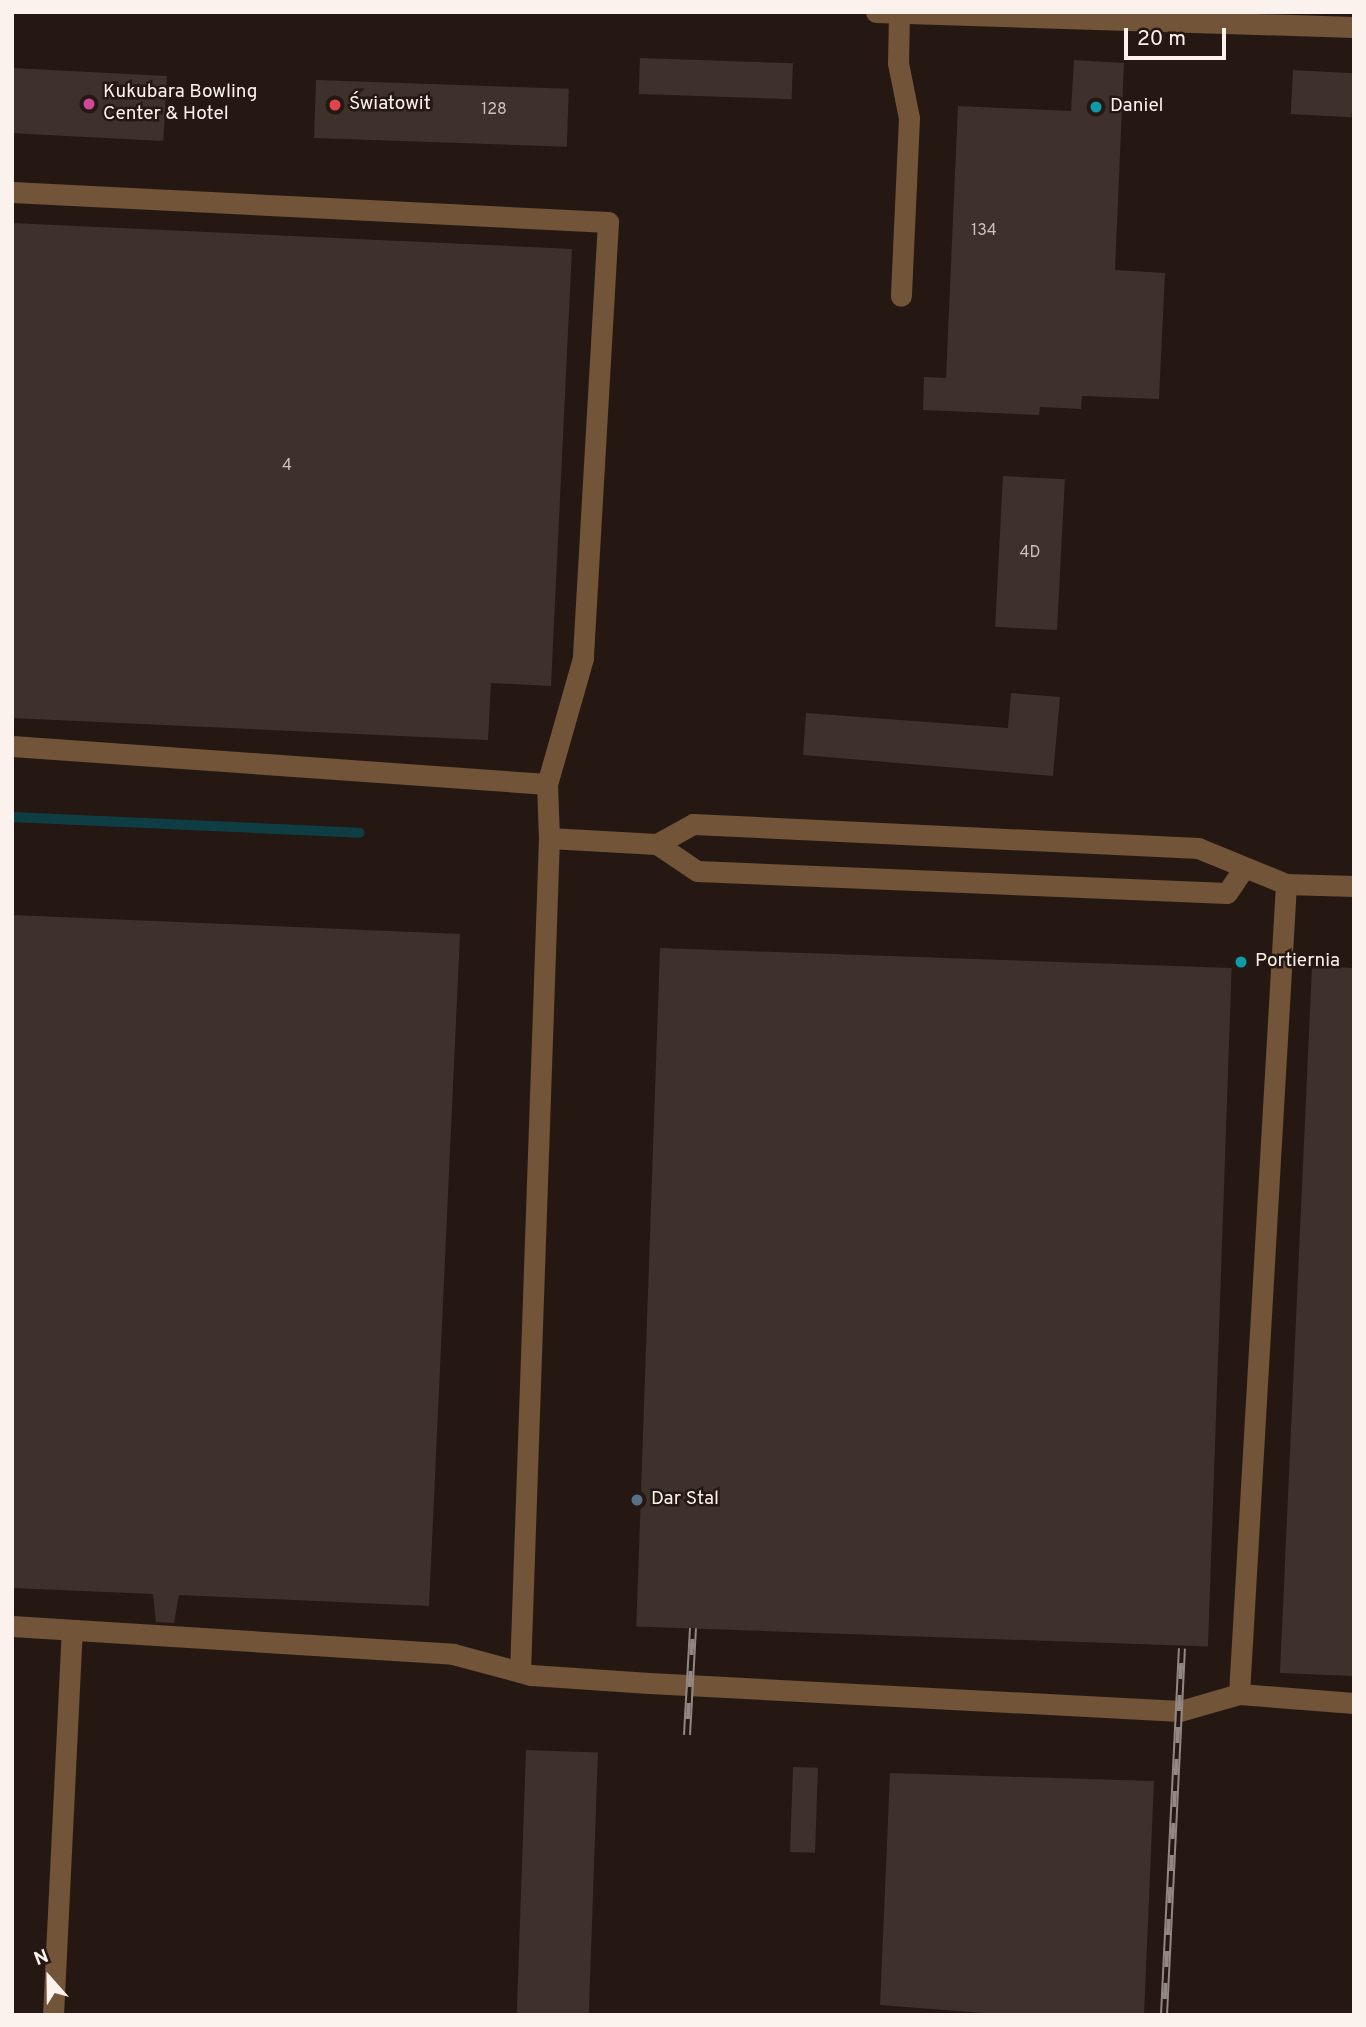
<!DOCTYPE html>
<meta charset="utf-8">
<style>
body{margin:0}
#map{position:relative;width:1366px;height:2027px;overflow:hidden;background:#251812;font-family:Overpass,sans-serif}
div>[style]{position:absolute}
[style*='--x']{left:calc(var(--x)*1px);top:calc(var(--y)*1px);width:calc(var(--w)*1px);rotate:calc(var(--a)*1deg)}
.stream>*{height:10px;margin:-5px;padding:0 5px;transform-origin:5px;border-radius:5px;background:#0e3e43}
.building>*{inset:0;background:#3e302a;transform-origin:0 0}
.minor>*{height:21px;margin:-10.5px;padding:0 10.5px;transform-origin:10.5px;border-radius:10.5px;background:#725439}
.rail>*{height:8px;margin-top:-4px;transform-origin:0;background:repeating-linear-gradient(90deg,#251812 0 16px,#928782 0 32px);box-sizing:border-box;border-block:2px solid #928782}
.dots>*{width:19px;height:19px;translate:-50% -50%;box-sizing:border-box;border:4px solid #251812;border-radius:50%}
span{translate:-50% -50%;white-space:nowrap;text-align:center;line-height:1.15;-webkit-text-stroke:5px #251812;paint-order:stroke}
.number-label{font-size:16px;color:#ccc2bd}
.number-label span{-webkit-text-stroke-width:0}
.poi-label{font-size:19px;color:#fbf2ee}
.left{translate:0 -50%;text-align:left}
.frame{position:absolute;inset:0;border:14px solid #fbf2ee;pointer-events:none}
.north{position:absolute;left:14px;top:1943px;width:70px;height:70px;-webkit-text-stroke:5px #251812;paint-order:stroke;rotate:339deg;font-size:19px;font-weight:700;line-height:28px;text-align:center;color:#fbf2ee}
.north::after{content:'';display:block;margin:auto;width:24px;height:32px;background:#fbf2ee;clip-path:polygon(50% 0,100% 100%,50% 72%,0 100%)}
.scale{position:absolute;left:1124px;top:28px;width:102px;height:32px;box-sizing:border-box;border:4px solid #fbf2ee;border-top:0;padding-left:9px;font-size:21px;line-height:24px;white-space:nowrap;color:#fbf2ee;-webkit-text-stroke:5px #251812;paint-order:stroke}
</style>
<div id="map">
<div class="stream">
<div style="--x:12;--y:817;--w:348;--a:2.6"></div>
</div>
<div class="building">
<div style="left:640px;top:58px;width:153px;height:36px;rotate:2deg"></div>
<div style="clip-path:polygon(1074px 60px,1124px 63px,1115px 270px,1165px 273px,1159px 399px,1082px 396px,1081px 409px,1040px 407px,1039px 415px,923px 410px,924px 377px,946px 378px,958px 106px,1071px 111px)"></div>
<div style="left:12px;top:68px;width:155px;height:65px;rotate:3deg"></div>
<div style="left:1293px;top:70px;width:61px;height:44px;rotate:3deg"></div>
<div style="left:316px;top:80px;width:253px;height:58px;rotate:2deg"></div>
<div style="clip-path:polygon(12px 223px,572px 249px,551px 686px,491px 683px,488px 740px,12px 718px)"></div>
<div style="left:1003px;top:476px;width:62px;height:151px;rotate:3deg"></div>
<div style="clip-path:polygon(1011px 693px,1060px 697px,1053px 776px,803px 755px,806px 713px,1008px 728px)"></div>
<div style="clip-path:polygon(12px 915px,460px 934px,429px 1606px,179px 1595px,174px 1623px,156px 1622px,153px 1594px,12px 1588px)"></div>
<div style="left:660px;top:948px;width:572px;height:679px;rotate:2deg"></div>
<div style="clip-path:polygon(1312px 966px,1354px 968px,1354px 1676px,1280px 1673px)"></div>
<div style="left:526px;top:1750px;width:72px;height:265px;rotate:2deg"></div>
<div style="left:793px;top:1767px;width:25px;height:85px;rotate:2deg"></div>
<div style="clip-path:polygon(890px 1773px,1154px 1781px,1144px 2015px,1008px 2015px,880px 2005px)"></div>
</div>
<div class="minor">
<div style="--x:876;--y:12;--w:478;--a:1.8"></div>
<div style="--x:899;--y:13;--w:50;--a:91.1"></div>
<div style="--x:898;--y:63;--w:56;--a:78.7"></div>
<div style="--x:909;--y:118;--w:178;--a:92.6"></div>
<div style="--x:12;--y:192;--w:597;--a:2.88"></div>
<div style="--x:608;--y:222;--w:437;--a:93.3"></div>
<div style="--x:583;--y:658;--w:131;--a:105.9"></div>
<div style="--x:12;--y:746;--w:536;--a:4.06"></div>
<div style="--x:547;--y:784;--w:54;--a:87.9"></div>
<div style="--x:657;--y:844;--w:41;--a:-29.1"></div>
<div style="--x:693;--y:824;--w:506;--a:2.72"></div>
<div style="--x:1198;--y:848;--w:95;--a:22.2"></div>
<div style="--x:1286;--y:884;--w:68;--a:1.7"></div>
<div style="--x:12;--y:1626;--w:442;--a:3.6"></div>
<div style="--x:453;--y:1654;--w:81;--a:15.1"></div>
<div style="--x:531;--y:1675;--w:118;--a:3.9"></div>
<div style="--x:649;--y:1683;--w:532;--a:3.02"></div>
<div style="--x:1180;--y:1711;--w:61;--a:-16.1"></div>
<div style="--x:1239;--y:1694;--w:115;--a:4.5"></div>
<div style="--x:520;--y:1672;--w:835;--a:-88.01"></div>
<div style="--x:549;--y:838;--w:108;--a:3.2"></div>
<div style="--x:657;--y:844;--w:48;--a:34"></div>
<div style="--x:697;--y:871;--w:530;--a:2.38"></div>
<div style="--x:1227;--y:893;--w:27;--a:-56"></div>
<div style="--x:1239;--y:1694;--w:811;--a:-86.68"></div>
<div style="--x:53;--y:2015;--w:385;--a:-87.2"></div>
</div>
<div class="rail">
<div style="--x:687;--y:1735;--w:107;--a:-86.8"></div>
<div style="--x:1164;--y:2015;--w:367;--a:-87.2"></div>
</div>
<div class="dots">
<div style="left:89px;top:104px;background:#d1479c"></div>
<div style="left:335px;top:105px;background:#e0444e"></div>
<div style="left:1096px;top:107px;background:#0f9aa8"></div>
<div style="left:1241px;top:962px;background:#0f9aa8"></div>
<div style="left:637px;top:1500px;background:#5c6f8a"></div>
</div>
<div class="number-label">
<span style="left:494px;top:110px">128</span>
<span style="left:984px;top:231px">134</span>
<span style="left:287px;top:466px">4</span>
<span style="left:1030px;top:553px">4D</span>
</div>
<div class="poi-label">
<span class="left" style="left:103px;top:104px">Kukubara Bowling<br>Center &amp; Hotel</span>
<span class="left" style="left:349px;top:105px">Światowit</span>
<span class="left" style="left:1110px;top:107px">Daniel</span>
<span class="left" style="left:1255px;top:962px">Portiernia</span>
<span class="left" style="left:651px;top:1500px">Dar Stal</span>
</div>
<div class="frame"></div>
<div class="north">N</div>
<div class="scale">20 m</div>
</div>
